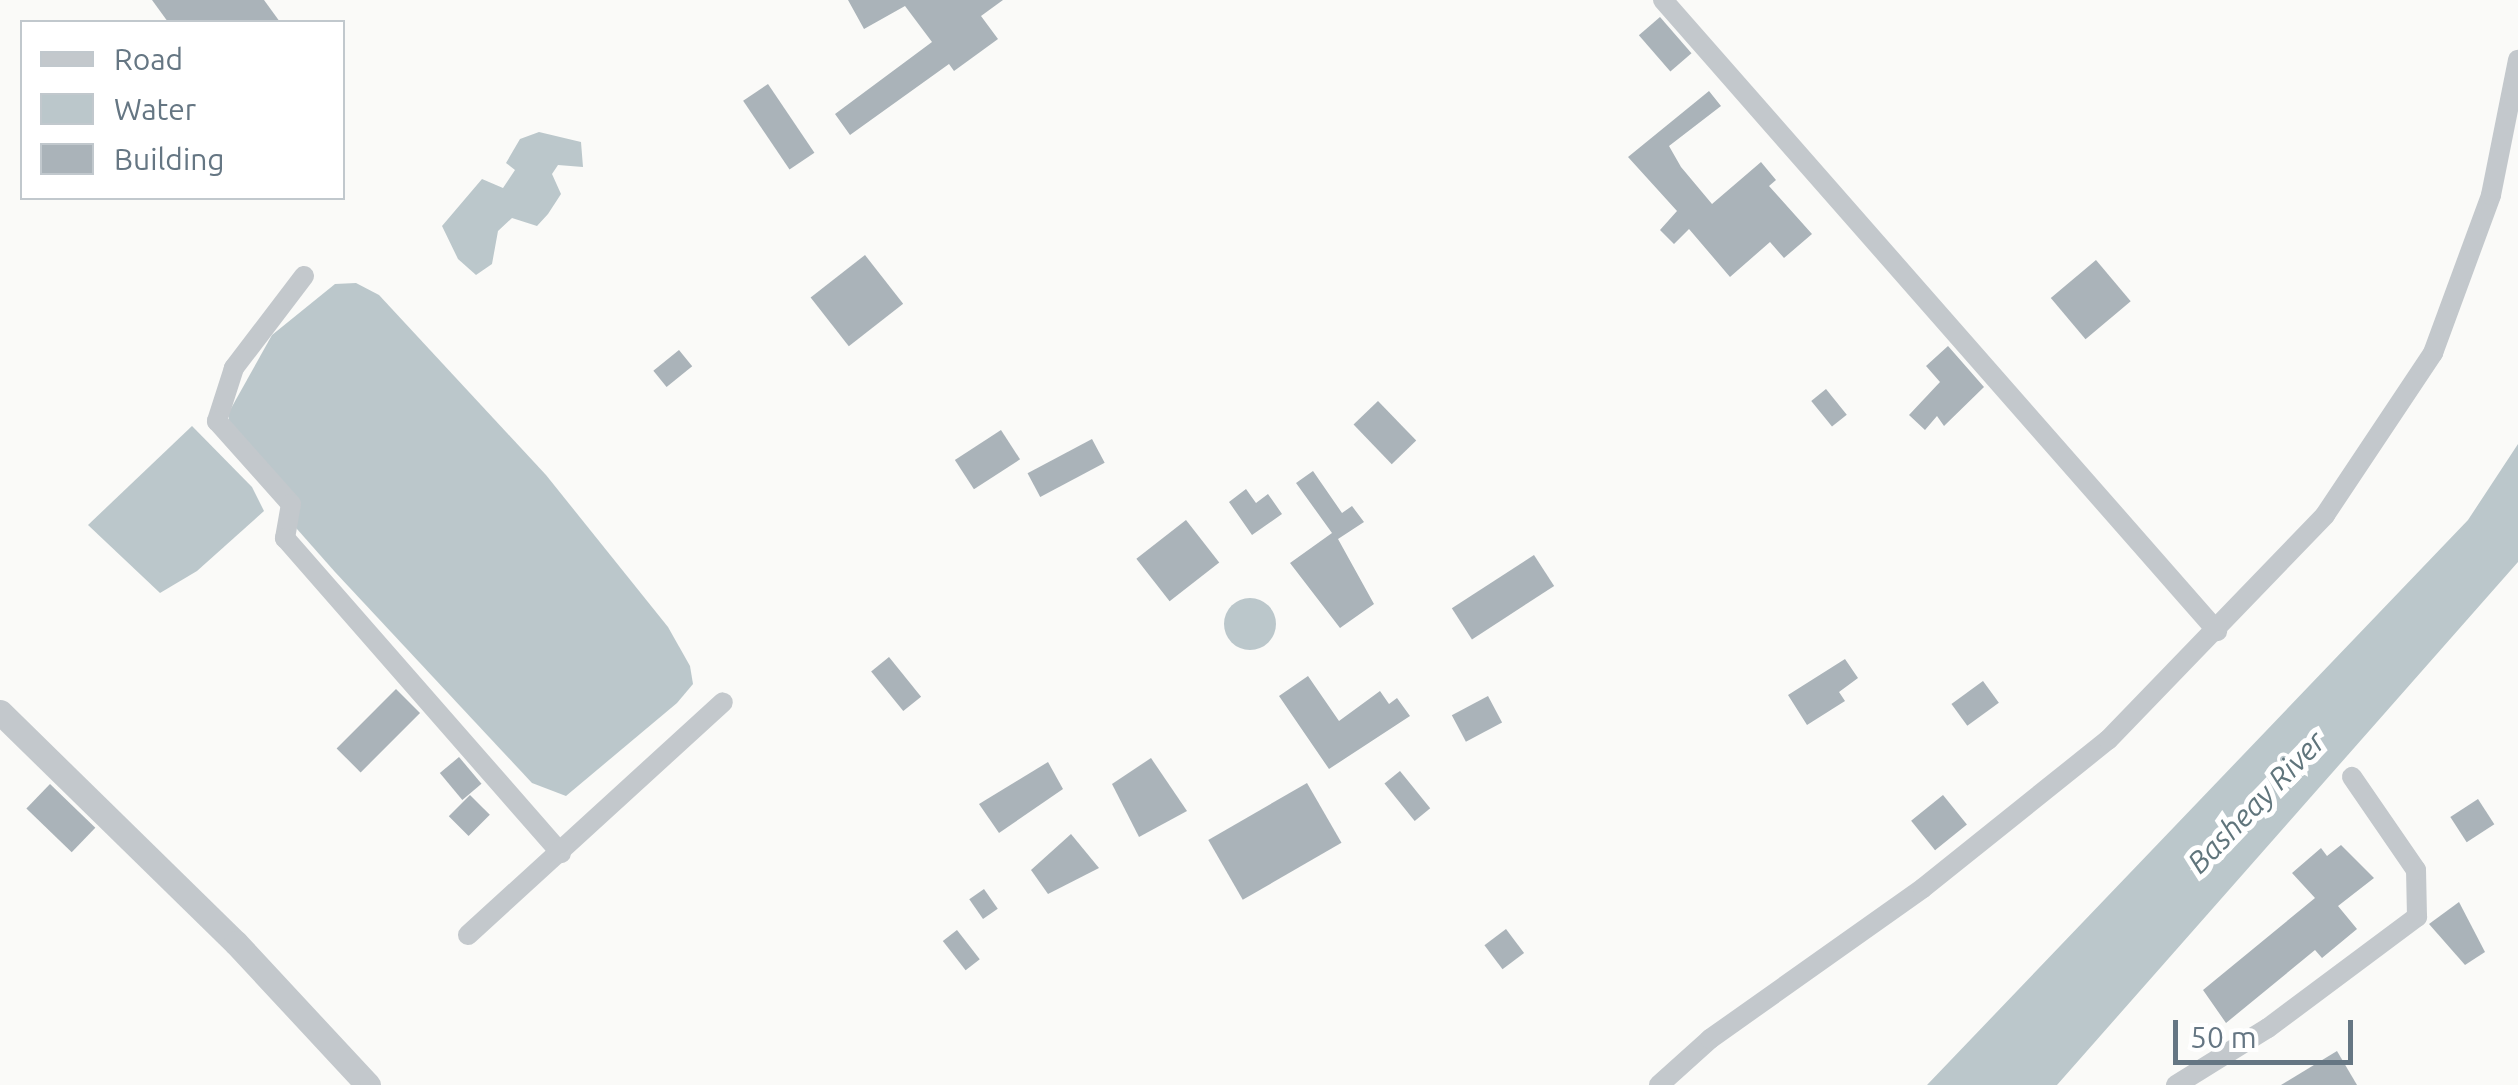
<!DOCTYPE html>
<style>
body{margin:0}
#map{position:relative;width:2518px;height:1085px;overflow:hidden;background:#fafaf8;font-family:Ubuntu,sans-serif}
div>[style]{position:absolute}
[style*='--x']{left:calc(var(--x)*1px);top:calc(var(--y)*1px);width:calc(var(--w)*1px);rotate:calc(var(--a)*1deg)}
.water>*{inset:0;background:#bbc7cb}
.round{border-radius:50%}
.building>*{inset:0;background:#aab3b9;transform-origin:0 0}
.minor>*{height:20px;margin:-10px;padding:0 10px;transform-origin:10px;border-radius:10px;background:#c3c8cc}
.tertiary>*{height:25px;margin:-12.5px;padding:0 12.5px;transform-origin:12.5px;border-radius:12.5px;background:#c3c8cc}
span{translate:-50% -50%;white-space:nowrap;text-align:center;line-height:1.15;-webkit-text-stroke:10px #fff;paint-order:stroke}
.water-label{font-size:30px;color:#60757c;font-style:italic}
.legend{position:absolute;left:20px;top:20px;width:325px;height:180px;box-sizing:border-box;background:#fff;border:2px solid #c1c8cd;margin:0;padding:12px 18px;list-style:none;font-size:30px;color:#657683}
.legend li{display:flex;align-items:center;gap:20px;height:50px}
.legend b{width:50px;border:2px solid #c1c8cd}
.scale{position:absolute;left:2173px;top:1020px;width:180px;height:45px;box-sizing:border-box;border:5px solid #657683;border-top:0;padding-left:12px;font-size:30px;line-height:35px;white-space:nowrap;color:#657683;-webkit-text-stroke:8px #fff;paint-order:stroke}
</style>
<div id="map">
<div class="water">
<div style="clip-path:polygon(539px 132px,581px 142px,583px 167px,558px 165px,552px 174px,561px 194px,548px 214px,537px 226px,512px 218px,498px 231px,492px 264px,476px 275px,458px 259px,442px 226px,482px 179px,503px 188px,515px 170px,506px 163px,520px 139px)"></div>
<div style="clip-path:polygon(356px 283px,379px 295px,546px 475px,668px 627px,690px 666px,693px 684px,677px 703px,566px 796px,532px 783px,335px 572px,297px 529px,229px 427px,229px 412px,272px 335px,335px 284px)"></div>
<div style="clip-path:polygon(192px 426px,252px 487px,264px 511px,197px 571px,160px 593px,88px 525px)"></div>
<div style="clip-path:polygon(2518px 444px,2518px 562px,2057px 1085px,1927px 1085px,2468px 520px)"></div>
<div class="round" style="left:1224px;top:598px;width:52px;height:52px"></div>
</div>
<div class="building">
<div style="clip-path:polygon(152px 0,264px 0,280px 22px,168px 22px)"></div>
<div style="clip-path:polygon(848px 0,1003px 0,981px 16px,998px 39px,954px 71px,949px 64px,850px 135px,835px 114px,932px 42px,905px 6px,864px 29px)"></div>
<div style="left:1660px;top:17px;width:48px;height:28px;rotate:49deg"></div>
<div style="left:768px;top:84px;width:83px;height:30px;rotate:56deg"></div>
<div style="clip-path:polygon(1709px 91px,1721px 106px,1669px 146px,1681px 167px,1712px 204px,1761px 162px,1776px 180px,1769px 186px,1812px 234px,1784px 258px,1770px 242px,1730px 277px,1689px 229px,1674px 244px,1660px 230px,1677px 211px,1628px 157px)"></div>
<div style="left:865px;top:255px;width:62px;height:69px;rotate:52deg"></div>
<div style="left:2096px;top:260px;width:54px;height:59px;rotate:50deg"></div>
<div style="clip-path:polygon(1948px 346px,1984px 387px,1944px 426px,1937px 416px,1925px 430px,1909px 415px,1940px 382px,1926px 366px)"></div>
<div style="left:679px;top:350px;width:21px;height:33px;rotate:51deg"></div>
<div style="left:1826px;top:389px;width:33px;height:19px;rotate:51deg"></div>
<div style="left:1378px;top:401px;width:55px;height:34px;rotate:46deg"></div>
<div style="left:1001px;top:430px;width:35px;height:55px;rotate:57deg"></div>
<div style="left:1092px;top:439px;width:27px;height:73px;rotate:62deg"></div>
<div style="clip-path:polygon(1313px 471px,1342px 513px,1352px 506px,1364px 522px,1338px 539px,1374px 604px,1340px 628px,1290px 563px,1332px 533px,1296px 483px)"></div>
<div style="clip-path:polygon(1246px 489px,1256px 503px,1268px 494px,1282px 514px,1252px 535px,1229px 502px)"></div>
<div style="left:1186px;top:520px;width:54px;height:63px;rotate:52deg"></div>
<div style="left:1534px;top:555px;width:37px;height:98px;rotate:57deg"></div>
<div style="left:889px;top:657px;width:51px;height:23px;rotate:51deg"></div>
<div style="clip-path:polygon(1845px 659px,1858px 678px,1839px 692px,1845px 701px,1807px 725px,1788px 695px)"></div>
<div style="clip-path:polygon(1308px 676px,1339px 721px,1380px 691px,1389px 704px,1397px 698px,1410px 716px,1329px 769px,1279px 696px)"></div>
<div style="left:1983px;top:681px;width:27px;height:39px;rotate:54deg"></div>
<div style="left:396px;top:689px;width:34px;height:84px;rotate:45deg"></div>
<div style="left:1488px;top:696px;width:30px;height:41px;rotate:62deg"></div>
<div style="left:459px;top:757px;width:35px;height:25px;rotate:50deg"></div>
<div style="clip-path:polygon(1151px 758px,1187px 811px,1139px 837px,1112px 784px)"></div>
<div style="clip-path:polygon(1048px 762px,1063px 789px,999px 833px,979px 804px)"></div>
<div style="left:1400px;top:771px;width:48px;height:20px;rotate:51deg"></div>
<div style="left:1307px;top:783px;width:69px;height:114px;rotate:60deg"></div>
<div style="left:50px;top:784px;width:63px;height:34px;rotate:44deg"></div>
<div style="left:470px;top:795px;width:28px;height:30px;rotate:45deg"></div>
<div style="left:1943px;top:795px;width:38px;height:41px;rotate:51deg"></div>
<div style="left:2478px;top:799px;width:30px;height:33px;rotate:57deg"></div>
<div style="clip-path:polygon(1071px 834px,1099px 868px,1048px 894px,1031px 870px)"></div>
<div style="clip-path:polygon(2341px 845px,2374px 878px,2338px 906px,2357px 929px,2322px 958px,2315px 950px,2226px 1023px,2203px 990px,2315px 898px,2292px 873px,2321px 848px,2327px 856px)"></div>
<div style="left:984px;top:889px;width:24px;height:18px;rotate:55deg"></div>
<div style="clip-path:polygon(2459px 902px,2485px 952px,2465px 965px,2429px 924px)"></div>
<div style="left:1506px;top:929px;width:30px;height:27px;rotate:53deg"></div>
<div style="left:957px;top:930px;width:37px;height:18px;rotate:52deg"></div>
<div style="clip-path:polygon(2337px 1051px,2357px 1085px,2281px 1085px)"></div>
</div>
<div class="minor">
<div style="--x:1663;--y:0;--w:840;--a:48.72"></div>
<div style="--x:304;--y:276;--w:116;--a:127.3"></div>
<div style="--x:234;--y:368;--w:56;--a:107.8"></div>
<div style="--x:217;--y:421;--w:111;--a:48.3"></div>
<div style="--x:291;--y:504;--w:35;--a:100"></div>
<div style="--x:285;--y:538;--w:419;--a:48.8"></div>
<div style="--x:468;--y:935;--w:345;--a:-42.4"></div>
<div style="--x:1659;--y:1085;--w:69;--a:-42"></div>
<div style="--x:1710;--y:1039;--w:261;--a:-35.3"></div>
<div style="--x:1923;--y:888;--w:237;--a:-38.7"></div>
<div style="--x:2108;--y:740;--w:313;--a:-46"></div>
<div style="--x:2325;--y:515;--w:195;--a:-56.3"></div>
<div style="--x:2433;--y:353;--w:168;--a:-69.8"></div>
<div style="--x:2491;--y:195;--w:138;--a:-78.7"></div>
<div style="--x:2176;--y:1085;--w:108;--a:-31.8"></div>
<div style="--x:2268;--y:1028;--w:186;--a:-36.7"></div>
<div style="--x:2417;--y:917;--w:47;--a:-91.2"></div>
<div style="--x:2416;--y:870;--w:113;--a:-124.5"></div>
</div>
<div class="tertiary">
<div style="--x:0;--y:712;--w:330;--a:44.4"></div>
<div style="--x:236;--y:943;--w:194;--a:47.1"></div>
</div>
<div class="water-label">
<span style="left:2256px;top:802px;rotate:-46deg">Basheay River</span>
</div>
<ul class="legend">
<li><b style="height:12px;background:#c3c8cc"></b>Road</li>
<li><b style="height:28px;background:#bbc7cb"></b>Water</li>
<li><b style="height:28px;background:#aab3b9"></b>Building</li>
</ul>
<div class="scale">50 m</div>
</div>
